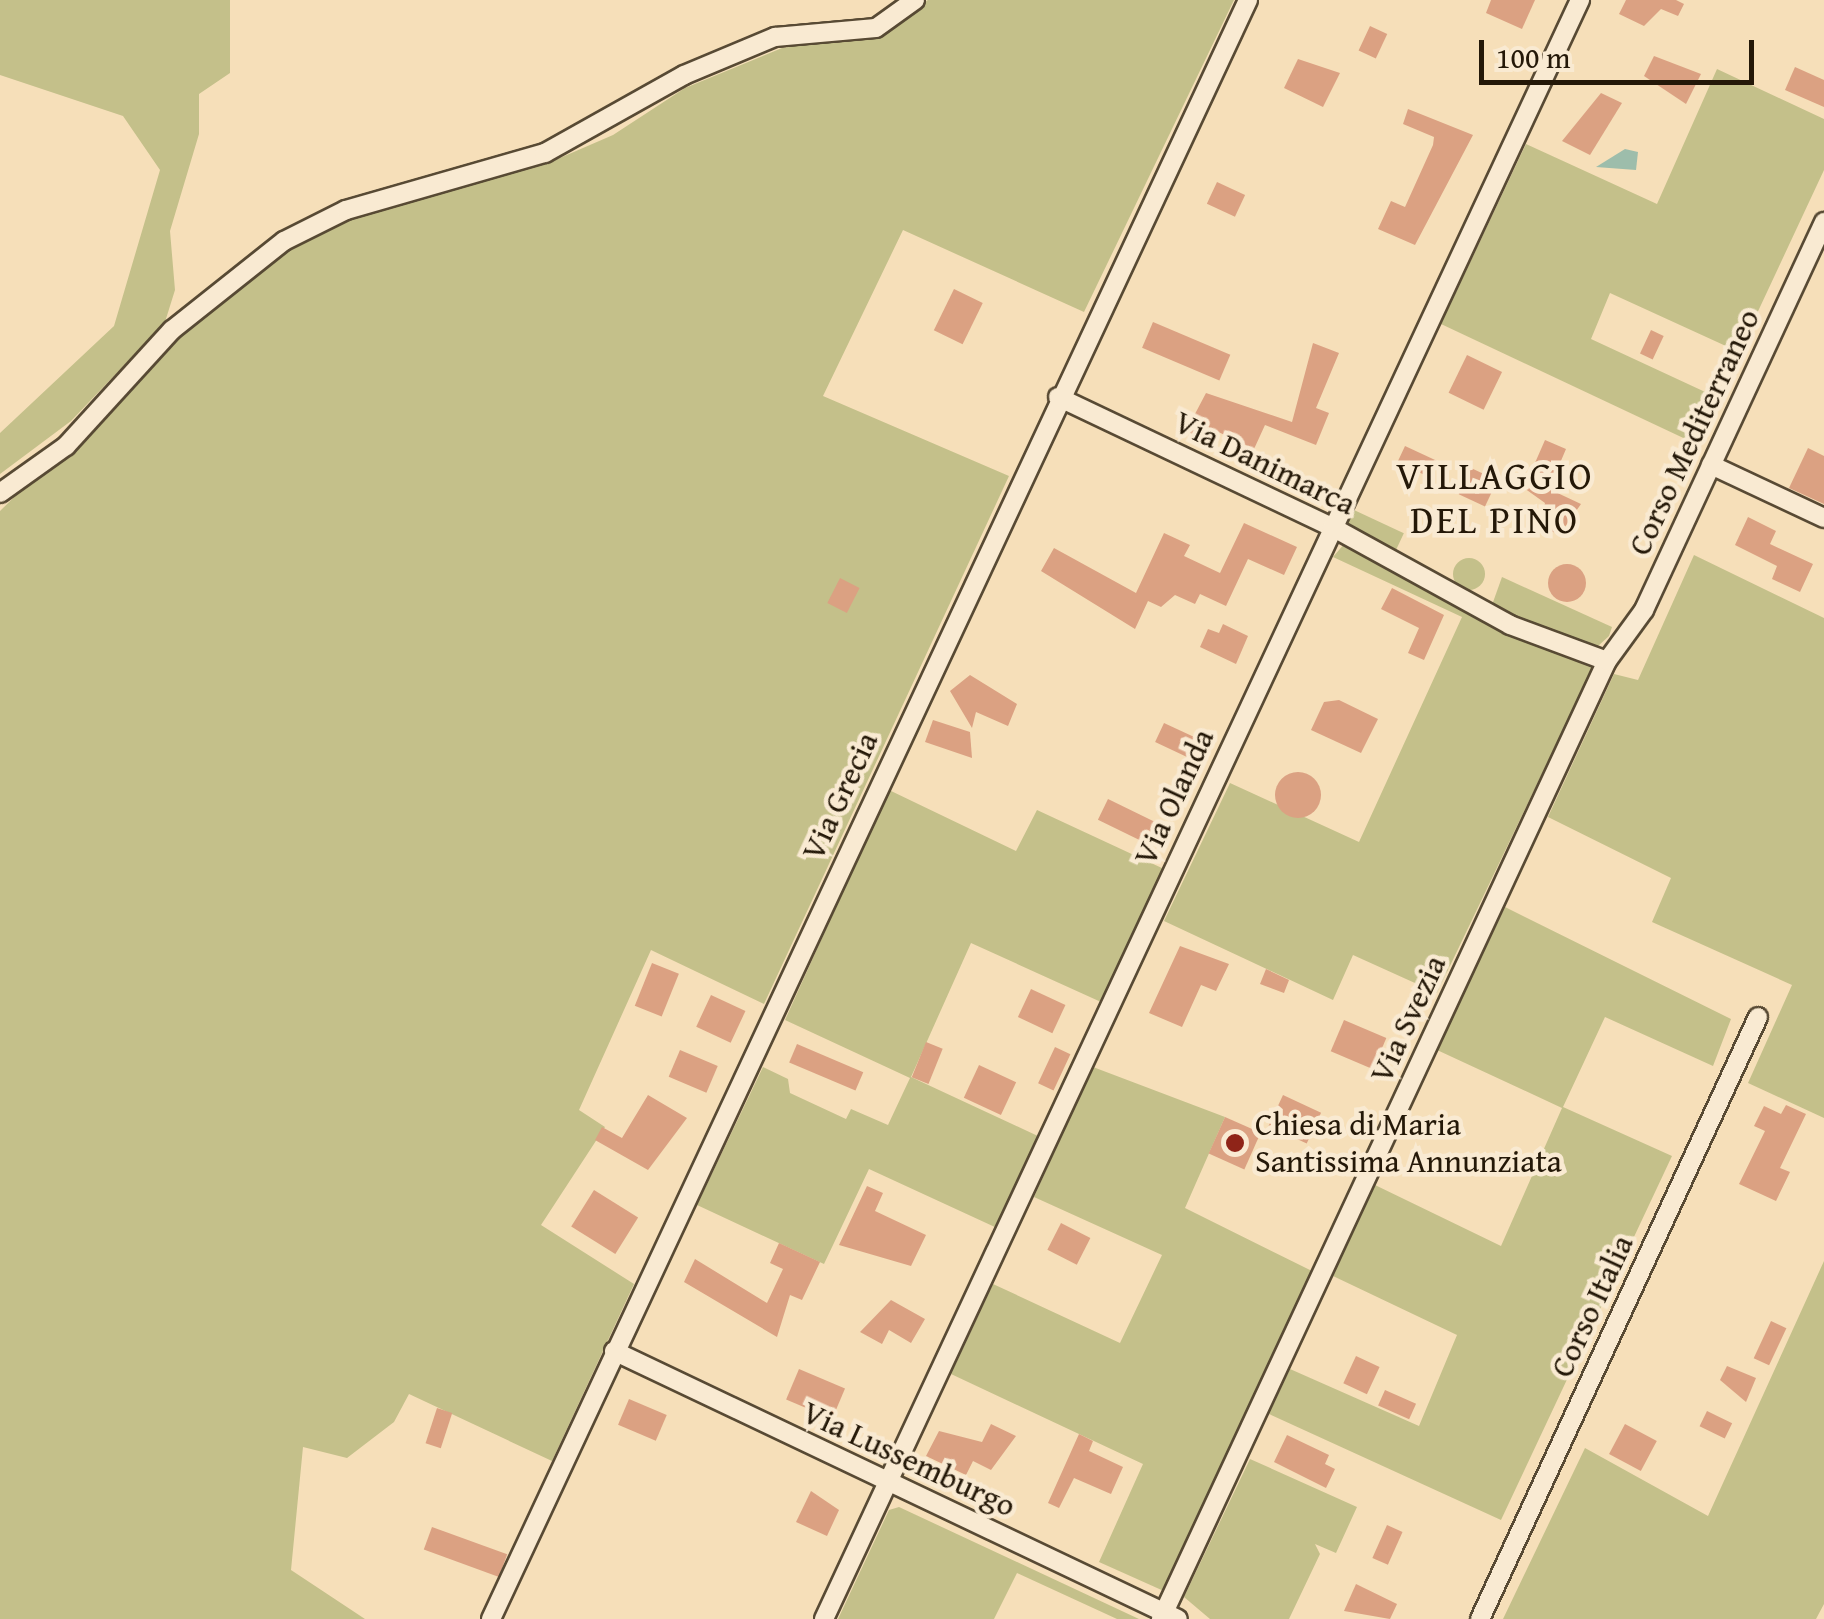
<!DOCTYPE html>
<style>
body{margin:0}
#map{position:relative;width:1824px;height:1619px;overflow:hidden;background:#f6dfb9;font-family:"Gentium Book Plus",serif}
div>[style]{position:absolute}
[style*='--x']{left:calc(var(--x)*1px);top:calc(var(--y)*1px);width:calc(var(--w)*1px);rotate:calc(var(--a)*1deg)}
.green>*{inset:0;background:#c4c08a;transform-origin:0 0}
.round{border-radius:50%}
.water>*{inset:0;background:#9dbdab}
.building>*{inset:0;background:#dba182;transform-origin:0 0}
.roads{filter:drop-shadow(2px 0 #584a34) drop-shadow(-2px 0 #584a34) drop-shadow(0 2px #584a34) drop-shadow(0 -2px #584a34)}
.minor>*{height:18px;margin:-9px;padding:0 9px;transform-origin:9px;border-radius:9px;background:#f9ead2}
.dots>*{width:28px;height:28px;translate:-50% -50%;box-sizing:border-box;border:5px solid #f9ead2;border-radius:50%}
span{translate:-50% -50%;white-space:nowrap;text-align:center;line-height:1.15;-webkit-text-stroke:9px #f9ead2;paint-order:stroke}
.street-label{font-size:32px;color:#241808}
.poi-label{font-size:32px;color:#241808}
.left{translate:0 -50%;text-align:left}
.quarter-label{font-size:38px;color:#241808;letter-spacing:2.5px}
.scale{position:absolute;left:1479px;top:40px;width:275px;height:45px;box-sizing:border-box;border:5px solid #241808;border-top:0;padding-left:12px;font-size:30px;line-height:35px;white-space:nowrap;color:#241808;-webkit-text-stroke:8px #f9ead2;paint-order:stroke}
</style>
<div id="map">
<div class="green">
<div style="clip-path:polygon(0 0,230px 0,230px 73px,199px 94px,199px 134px,170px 231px,175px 290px,165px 322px,71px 421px,0 474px,0 433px,114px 326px,160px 170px,123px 116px,0 75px)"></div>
<div style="clip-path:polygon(928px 0,1234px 0,1084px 312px,903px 230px,823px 396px,1009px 476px,764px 1004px,651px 950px,579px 1110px,605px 1127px,541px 1225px,634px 1284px,552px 1461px,409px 1394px,394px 1422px,347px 1458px,303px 1447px,291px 1570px,365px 1619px,0 1619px,0 511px,185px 329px,284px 253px,349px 218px,546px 164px,613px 135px,685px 88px,782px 48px,878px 34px)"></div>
<div style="clip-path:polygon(1717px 69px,1824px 119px,1824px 170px,1739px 352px,1610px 293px,1591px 339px,1716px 397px,1694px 443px,1441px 324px,1526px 144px,1657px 204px)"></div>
<div style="left:1354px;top:510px;width:55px;height:18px;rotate:25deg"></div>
<div style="clip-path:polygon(1345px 543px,1594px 665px,1437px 993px,1353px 955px,1333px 1000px,1164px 921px,1230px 783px,1359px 842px,1462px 617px,1333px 557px)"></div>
<div style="clip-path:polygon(1694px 555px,1824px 618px,1824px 1118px,1748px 1083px,1792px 985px,1652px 922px,1671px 878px,1548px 817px,1614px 674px,1638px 680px)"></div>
<div class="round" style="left:1453px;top:558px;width:32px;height:32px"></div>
<div style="clip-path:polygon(1502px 577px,1612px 627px,1609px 636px,1597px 647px,1543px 634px,1492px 605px)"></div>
<div style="clip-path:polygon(889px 790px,1016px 851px,1037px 810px,1164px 869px,1101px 1002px,971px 943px,911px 1077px,1040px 1137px,997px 1228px,869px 1169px,824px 1264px,697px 1205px,763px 1067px,788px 1079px,790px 1093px,846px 1119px,851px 1109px,888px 1125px,910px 1078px,785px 1020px)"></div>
<div style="clip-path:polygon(1505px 907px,1731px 1019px,1713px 1066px,1605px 1017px,1563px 1107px,1672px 1156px,1501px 1520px,1269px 1414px,1290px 1369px,1419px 1426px,1457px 1335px,1333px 1276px,1375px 1185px,1501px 1246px,1562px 1108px,1437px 1050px)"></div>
<div style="clip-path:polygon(1093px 1067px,1225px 1117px,1185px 1208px,1312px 1271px,1166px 1592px,1099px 1562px,1143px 1464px,951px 1374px,993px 1284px,1120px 1343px,1162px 1255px,1034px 1197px)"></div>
<div style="clip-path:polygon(1824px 1261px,1824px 1604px,1816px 1619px,1503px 1619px,1585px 1448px,1708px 1516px)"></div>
<div style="clip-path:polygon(1250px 1459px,1357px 1507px,1336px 1553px,1315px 1544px,1320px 1554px,1289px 1619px,1210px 1619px,1184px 1597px)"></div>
<div style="clip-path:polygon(899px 1507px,1139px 1619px,1117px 1619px,1017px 1573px,994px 1619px,838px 1619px,889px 1510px)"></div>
</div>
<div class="water">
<div style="clip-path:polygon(1625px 149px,1638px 152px,1636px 170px,1596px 167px)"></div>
</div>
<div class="building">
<div style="clip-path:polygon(1491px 0,1535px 0,1522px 29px,1486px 13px)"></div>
<div style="clip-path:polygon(1626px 0,1676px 0,1684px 4px,1678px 16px,1661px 9px,1644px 26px,1619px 14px)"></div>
<div style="left:1370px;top:26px;width:19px;height:27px;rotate:25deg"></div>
<div style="clip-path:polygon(1654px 56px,1701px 74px,1686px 104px,1644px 76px)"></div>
<div style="clip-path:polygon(1298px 59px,1340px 73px,1323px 107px,1284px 88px)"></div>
<div style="clip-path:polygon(1795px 67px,1824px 80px,1824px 107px,1785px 90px)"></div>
<div style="clip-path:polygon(1601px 93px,1622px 103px,1590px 155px,1562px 141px)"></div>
<div style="clip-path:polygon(1408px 109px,1473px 135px,1415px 245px,1378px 229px,1391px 201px,1405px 207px,1433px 145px,1434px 137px,1403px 124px)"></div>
<div style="left:1217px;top:182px;width:31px;height:24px;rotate:25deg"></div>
<div style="left:954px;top:289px;width:32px;height:46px;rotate:26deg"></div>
<div style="left:1153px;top:322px;width:84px;height:28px;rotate:23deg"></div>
<div style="left:1651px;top:330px;width:14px;height:26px;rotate:25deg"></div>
<div style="clip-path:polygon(1313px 343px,1339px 353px,1316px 408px,1329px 413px,1316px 445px,1265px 425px,1254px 449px,1208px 427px,1201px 438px,1186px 431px,1206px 393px,1292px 422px)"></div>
<div style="left:1467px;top:355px;width:39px;height:42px;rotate:26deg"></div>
<div style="clip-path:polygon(1545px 440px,1566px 449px,1549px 489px,1581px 504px,1560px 534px,1539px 528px,1545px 503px,1524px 488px)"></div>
<div style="left:1405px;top:446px;width:35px;height:18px;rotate:25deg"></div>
<div style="clip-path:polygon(1808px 448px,1824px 456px,1824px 504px,1789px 488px)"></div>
<div style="left:1471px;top:468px;width:29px;height:29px;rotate:25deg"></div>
<div style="clip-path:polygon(1748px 517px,1776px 531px,1770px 544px,1813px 564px,1800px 592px,1772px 579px,1777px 566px,1735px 545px)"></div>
<div style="clip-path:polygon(1244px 523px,1297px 547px,1284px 575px,1248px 559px,1226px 606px,1200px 594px,1195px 604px,1175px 595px,1161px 607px,1148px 601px,1135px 629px,1041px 571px,1054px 548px,1136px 593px,1164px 533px,1190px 545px,1184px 556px,1220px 573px)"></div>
<div class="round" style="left:1548px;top:564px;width:38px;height:38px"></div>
<div style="left:840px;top:578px;width:22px;height:28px;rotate:27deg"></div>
<div style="clip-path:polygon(1392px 588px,1444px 615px,1424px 660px,1408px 653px,1419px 628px,1381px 609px)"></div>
<div style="clip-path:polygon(1223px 624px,1248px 636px,1236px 664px,1200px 647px,1208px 629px,1219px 633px)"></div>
<div style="clip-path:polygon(970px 675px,1017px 704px,1008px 726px,976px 712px,972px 728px,950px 691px)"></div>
<div style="clip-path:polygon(1339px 700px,1378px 719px,1361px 753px,1311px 730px,1324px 702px)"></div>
<div style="clip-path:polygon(933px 720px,970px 732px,972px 758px,925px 742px)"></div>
<div style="left:1164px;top:723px;width:44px;height:21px;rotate:25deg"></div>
<div class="round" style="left:1275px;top:772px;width:46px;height:46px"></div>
<div style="left:1108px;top:799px;width:53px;height:23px;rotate:26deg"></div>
<div style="clip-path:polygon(1180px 946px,1229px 964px,1216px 991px,1201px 985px,1182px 1027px,1149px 1013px)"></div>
<div style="left:652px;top:963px;width:29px;height:46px;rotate:22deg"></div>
<div style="clip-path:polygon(1266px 969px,1289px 980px,1284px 993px,1260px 984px)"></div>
<div style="left:1031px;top:989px;width:38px;height:31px;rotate:25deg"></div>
<div style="left:711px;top:995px;width:38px;height:35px;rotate:25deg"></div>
<div style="left:1344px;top:1020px;width:46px;height:34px;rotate:23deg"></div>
<div style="left:926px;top:1042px;width:18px;height:38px;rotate:22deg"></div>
<div style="left:797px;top:1044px;width:72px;height:20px;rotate:23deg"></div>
<div style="left:1055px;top:1047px;width:17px;height:40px;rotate:25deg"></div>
<div style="left:680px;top:1050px;width:41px;height:29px;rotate:23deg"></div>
<div style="left:979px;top:1065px;width:41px;height:36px;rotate:25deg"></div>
<div style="clip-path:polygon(648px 1095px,687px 1118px,648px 1170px,595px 1140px,602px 1127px,622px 1138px)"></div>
<div style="left:1283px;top:1095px;width:42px;height:34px;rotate:25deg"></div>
<div style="clip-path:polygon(1786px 1105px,1806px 1114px,1780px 1168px,1790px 1172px,1776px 1201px,1739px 1184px,1765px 1131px,1754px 1126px,1764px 1106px,1781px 1114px)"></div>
<div style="left:1225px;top:1117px;width:39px;height:40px;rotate:24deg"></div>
<div style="clip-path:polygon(867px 1186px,883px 1193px,875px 1211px,926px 1235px,911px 1266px,839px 1245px)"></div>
<div style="left:594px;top:1190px;width:52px;height:43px;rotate:32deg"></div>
<div style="left:1061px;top:1223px;width:33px;height:30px;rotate:27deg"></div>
<div style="clip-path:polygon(779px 1243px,820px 1262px,802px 1300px,790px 1295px,777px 1337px,684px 1282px,695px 1259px,767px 1303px,783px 1269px,770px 1263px)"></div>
<div style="clip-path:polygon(891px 1300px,925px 1319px,911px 1343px,889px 1330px,882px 1344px,860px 1332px)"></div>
<div style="left:1771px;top:1321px;width:17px;height:41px;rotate:25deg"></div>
<div style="left:1356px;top:1356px;width:26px;height:30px;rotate:25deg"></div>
<div style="clip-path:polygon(1727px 1366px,1756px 1378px,1746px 1402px,1720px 1380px)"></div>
<div style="left:799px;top:1369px;width:50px;height:33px;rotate:23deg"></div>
<div style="left:1385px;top:1390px;width:34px;height:17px;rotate:24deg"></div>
<div style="left:629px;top:1399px;width:41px;height:28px;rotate:23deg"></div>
<div style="left:437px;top:1408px;width:16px;height:37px;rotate:18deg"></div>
<div style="left:1707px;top:1411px;width:28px;height:17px;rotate:26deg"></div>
<div style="clip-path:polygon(991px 1424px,1016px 1436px,991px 1470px,973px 1461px,966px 1475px,926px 1456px,939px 1431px,982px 1442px)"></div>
<div style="left:1625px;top:1424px;width:36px;height:34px;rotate:28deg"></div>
<div style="clip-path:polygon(1079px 1434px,1093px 1441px,1089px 1451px,1123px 1467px,1111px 1494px,1074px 1478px,1059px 1508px,1048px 1503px)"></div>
<div style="clip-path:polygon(1287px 1435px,1329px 1455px,1325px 1464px,1335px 1469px,1326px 1488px,1274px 1462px)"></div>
<div style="clip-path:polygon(811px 1491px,839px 1510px,827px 1536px,796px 1522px)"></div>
<div style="left:1387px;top:1525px;width:17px;height:36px;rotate:24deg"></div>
<div style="left:432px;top:1527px;width:80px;height:24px;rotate:20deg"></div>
<div style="clip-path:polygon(1356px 1584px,1397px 1604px,1390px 1619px,1344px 1611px)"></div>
</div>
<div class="roads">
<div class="minor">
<div style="--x:1058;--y:397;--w:303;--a:25.4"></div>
<div style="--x:1332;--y:527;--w:203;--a:28.8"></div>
<div style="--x:1510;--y:625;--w:103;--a:20.4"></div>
<div style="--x:1711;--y:465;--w:125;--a:25.1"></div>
<div style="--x:0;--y:493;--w:81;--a:-35.5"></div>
<div style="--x:66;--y:446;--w:157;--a:-47.6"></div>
<div style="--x:172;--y:330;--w:143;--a:-38.5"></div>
<div style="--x:284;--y:241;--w:69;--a:-26.6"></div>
<div style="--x:346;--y:210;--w:207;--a:-16"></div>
<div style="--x:545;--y:153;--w:159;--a:-29.3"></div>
<div style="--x:684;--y:75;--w:99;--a:-22.7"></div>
<div style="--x:775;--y:37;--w:101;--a:-5.1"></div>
<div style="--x:876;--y:28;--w:48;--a:-35.7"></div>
<div style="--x:614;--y:1351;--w:624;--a:25.42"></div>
<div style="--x:491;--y:1619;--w:1787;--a:-64.94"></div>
<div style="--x:824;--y:1619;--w:1787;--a:-64.97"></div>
<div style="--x:1161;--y:1619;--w:1057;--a:-65.04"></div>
<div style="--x:1607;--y:661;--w:63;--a:-54"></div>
<div style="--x:1644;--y:610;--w:428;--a:-65.1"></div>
<div style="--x:1480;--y:1619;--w:663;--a:-65.21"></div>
</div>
</div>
<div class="dots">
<div style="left:1235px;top:1143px;background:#8f2418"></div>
</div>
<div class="street-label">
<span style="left:1694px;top:432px;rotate:-65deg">Corso Mediterraneo</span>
<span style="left:1265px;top:463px;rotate:26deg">Via Danimarca</span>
<span style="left:840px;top:796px;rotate:-65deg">Via Grecia</span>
<span style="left:1174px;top:797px;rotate:-65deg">Via Olanda</span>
<span style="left:1408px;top:1019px;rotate:-65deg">Via Svezia</span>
<span style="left:1592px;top:1306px;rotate:-65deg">Corso Italia</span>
<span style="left:909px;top:1459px;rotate:25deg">Via Lussemburgo</span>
</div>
<div class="poi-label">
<span class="left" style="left:1255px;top:1143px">Chiesa di Maria<br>Santissima Annunziata</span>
</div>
<div class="quarter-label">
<span style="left:1495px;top:498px">VILLAGGIO<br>DEL PINO</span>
</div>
<div class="scale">100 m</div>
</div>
